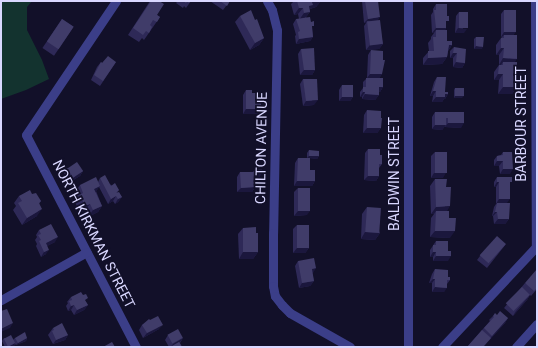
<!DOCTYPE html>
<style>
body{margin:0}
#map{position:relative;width:538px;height:348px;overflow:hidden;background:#121029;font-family:Roboto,sans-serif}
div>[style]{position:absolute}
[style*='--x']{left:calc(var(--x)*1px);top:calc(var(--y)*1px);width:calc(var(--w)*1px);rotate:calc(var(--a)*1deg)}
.green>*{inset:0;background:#13332f}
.minor>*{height:9px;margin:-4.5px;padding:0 4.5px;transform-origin:4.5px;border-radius:4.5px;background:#3b3e88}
.wall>*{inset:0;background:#2e2957;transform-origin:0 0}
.shaded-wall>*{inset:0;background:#1b173d}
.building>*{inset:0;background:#403c69;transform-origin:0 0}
span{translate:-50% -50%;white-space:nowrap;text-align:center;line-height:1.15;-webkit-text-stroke:3.5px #121029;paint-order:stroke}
.street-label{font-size:14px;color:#d9d7ff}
.frame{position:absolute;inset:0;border:2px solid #d9d7ff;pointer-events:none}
</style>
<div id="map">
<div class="green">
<div style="clip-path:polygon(1px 1px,32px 1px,27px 7px,27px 30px,42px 60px,49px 79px,26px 90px,1px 99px)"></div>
</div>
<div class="minor">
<div style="--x:116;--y:1;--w:161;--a:123.9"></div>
<div style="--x:26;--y:135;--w:239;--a:62.6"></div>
<div style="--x:267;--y:1;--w:10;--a:61"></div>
<div style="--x:272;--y:10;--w:21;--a:76"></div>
<div style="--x:277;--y:30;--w:203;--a:91.1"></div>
<div style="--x:273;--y:233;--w:53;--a:90"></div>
<div style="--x:273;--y:286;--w:10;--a:79"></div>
<div style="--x:275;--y:296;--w:11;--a:52"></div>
<div style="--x:282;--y:305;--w:11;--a:45"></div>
<div style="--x:290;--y:313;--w:69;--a:29.5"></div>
<div style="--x:535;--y:1;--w:245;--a:89.8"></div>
<div style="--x:1;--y:300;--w:98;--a:-29.2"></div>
<div style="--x:408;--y:347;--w:346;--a:-90"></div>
<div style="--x:442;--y:347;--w:139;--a:-46.8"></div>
<div style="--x:516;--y:347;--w:31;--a:-48"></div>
</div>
<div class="wall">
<div style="clip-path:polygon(150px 1px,157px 15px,160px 17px,144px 40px,142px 38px,139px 42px,128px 35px)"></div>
<div style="clip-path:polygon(178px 1px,191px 1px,186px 8px,184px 6px,183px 8px,176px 3px)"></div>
<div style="clip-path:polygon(210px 1px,230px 1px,223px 10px)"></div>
<div style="clip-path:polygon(294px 1px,321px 1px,316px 7px,310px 9px,310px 12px,306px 17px,312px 29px,313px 37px,310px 41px,296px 44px,295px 36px,296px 35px,293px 24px,296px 19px,299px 19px,298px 14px,294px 15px,291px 4px)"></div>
<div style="clip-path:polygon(362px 1px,378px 1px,378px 20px,383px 44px,379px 49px,366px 50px,364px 26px,366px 23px,364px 23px)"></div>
<div style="clip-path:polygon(436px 4px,446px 25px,446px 28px,445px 30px,447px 41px,452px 45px,448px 51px,447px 57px,442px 64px,423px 65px,423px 58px,429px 51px,428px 43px,431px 39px,431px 37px,434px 33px,432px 33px,431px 15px,433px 12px,433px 9px)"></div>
<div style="clip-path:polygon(504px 10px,514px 35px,515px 62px,517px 87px,512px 94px,498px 94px,499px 80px,494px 80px,494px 72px,499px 65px,499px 55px,496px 55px,496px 45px,501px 38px,502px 37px,501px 37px,501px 14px)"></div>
<div style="clip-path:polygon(459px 12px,464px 33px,455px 33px,456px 16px)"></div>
<div style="clip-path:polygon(240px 16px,264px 38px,259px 45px,250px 50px,235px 22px)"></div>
<div style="left:62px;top:19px;width:14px;height:35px;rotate:34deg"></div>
<div style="clip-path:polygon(476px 37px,482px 49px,474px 49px,474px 39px)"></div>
<div style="clip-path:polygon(454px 47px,465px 63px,462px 68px,453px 67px,453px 58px,450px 58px,450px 51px)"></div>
<div style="clip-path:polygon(301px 49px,315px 70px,312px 75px,300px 75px,298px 54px)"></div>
<div style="clip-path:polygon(371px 50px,382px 74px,379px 78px,383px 87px,380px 92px,379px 92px,379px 95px,375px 100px,362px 99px,362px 97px,360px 97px,360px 92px,363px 88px,363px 82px,367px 78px,368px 55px)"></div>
<div style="clip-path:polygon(101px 62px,102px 63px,116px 62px,100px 86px,91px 80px,97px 67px)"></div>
<div style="clip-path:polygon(437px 77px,445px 92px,448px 94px,445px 99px,444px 99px,442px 102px,432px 102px,433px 96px,430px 96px,434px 82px)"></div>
<div style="clip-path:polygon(303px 79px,314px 105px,303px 106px,300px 84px)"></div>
<div style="clip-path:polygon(342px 85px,353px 97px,350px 101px,339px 101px,339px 90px)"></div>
<div style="clip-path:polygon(455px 88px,462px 98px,454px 98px,454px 90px)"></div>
<div style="clip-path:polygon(246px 90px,252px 93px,261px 109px,258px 114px,243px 114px,243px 95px)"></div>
<div style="clip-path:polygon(367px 110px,381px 128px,377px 133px,363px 133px,364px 115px)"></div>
<div style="clip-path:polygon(435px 112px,464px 112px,461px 128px,445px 127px,445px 126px,442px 130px,432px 129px,432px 117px)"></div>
<div style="clip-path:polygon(368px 149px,380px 155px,382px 164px,379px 168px,379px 176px,376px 181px,364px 180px,365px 153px)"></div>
<div style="clip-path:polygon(309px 150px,319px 156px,317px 159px,310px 158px,310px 170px,315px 181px,312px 186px,294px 186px,295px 163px,298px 158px,307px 158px,307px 153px)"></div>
<div style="clip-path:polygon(435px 152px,443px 178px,431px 178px,431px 156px)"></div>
<div style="clip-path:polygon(503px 152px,510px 174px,500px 174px,499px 166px,494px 166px,494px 160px,497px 156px,501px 155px)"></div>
<div style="clip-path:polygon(67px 168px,83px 171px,80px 176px,70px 182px,64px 173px)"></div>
<div style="clip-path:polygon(255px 169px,259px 178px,255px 178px,255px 187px,252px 192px,237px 192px,237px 177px,240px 172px,253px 172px)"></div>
<div style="clip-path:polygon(497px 177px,510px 186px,507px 203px,509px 219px,505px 224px,494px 224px,493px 216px,492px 216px,494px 207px,496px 204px,496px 187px,494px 187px,494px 182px)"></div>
<div style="clip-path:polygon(100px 178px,119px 190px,117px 192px,122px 197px,118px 202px,115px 204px,113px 201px,108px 204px,99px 187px,96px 191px,102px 206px,98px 212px,88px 217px,85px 210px,80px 213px,75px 202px,78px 198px,75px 192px,80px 185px,98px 182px)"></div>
<div style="clip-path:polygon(435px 179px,449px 218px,450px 238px,430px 237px,431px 218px,434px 214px,431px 214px,430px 186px)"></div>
<div style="clip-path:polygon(298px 188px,307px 215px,294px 216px,294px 192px)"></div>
<div style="clip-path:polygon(32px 194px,41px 201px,39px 204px,37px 216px,22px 225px,13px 210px,16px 206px,14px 203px,19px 196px)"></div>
<div style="clip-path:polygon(367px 207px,380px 233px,375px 240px,361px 239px,362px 214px)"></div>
<div style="clip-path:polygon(297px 225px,309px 248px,305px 253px,293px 253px,293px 229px)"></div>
<div style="clip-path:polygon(243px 228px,256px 233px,258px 252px,253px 259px,239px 259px,238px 234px)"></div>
<div style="clip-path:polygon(39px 230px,55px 242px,47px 246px,46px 254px,41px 257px,36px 246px,37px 244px,35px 240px,37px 237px,36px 235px)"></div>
<div style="clip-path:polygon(436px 241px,448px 261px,433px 261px,433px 257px,430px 257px,430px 250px)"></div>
<div style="clip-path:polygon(506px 244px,487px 268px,477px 260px,480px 256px)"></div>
<div style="clip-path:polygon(298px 261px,316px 268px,312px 273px,314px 281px,310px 286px,299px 288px,295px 266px)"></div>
<div style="clip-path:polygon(435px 269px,448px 277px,450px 280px,447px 284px,444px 292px,432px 292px,432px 283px,429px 283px,432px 274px)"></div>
<div style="clip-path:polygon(525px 283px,537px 289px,531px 296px,530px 295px,527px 300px,513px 316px,504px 308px)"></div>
<div style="clip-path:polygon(71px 297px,86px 302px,88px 305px,84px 310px,74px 315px,71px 310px,68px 311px,66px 306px,68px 303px,67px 302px)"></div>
<div style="clip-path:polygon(497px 315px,508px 318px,505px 323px,483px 347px,467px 347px,490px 321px,489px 320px,493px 316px)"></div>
<div style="clip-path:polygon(150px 320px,159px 329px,143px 338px,139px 330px,142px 325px)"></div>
<div style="clip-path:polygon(53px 328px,68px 335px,65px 340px,53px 344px,48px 335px)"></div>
<div style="clip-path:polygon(168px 335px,183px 338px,180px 343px,182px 347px,169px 347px,165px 340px)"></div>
<div style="clip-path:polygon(4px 338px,13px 340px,15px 338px,27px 338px,26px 341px,16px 345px,15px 344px,14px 346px,11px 347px,5px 347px,2px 341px)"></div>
</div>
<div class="shaded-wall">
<div style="clip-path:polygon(319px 1px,321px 1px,316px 7px,310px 9px,308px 12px,310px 12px,305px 18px,299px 20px,312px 2px)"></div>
<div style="clip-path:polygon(299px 8px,303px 8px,298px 14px,294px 15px)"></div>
<div style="clip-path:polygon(380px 17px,377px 22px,367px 21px,366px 23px,364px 23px,368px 19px)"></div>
<div style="clip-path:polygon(436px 28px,446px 28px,443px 33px,436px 30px,434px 33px,432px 33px)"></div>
<div style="clip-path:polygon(458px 28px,467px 29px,464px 33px,455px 33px)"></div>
<div style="clip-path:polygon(504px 32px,516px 32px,512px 37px,504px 35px,502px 37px,501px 37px)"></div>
<div style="clip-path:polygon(313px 37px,310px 41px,296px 44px,299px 39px)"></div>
<div style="clip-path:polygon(264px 38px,259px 45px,250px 50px,255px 43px)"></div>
<div style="clip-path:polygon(383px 44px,379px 49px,366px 50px,370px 45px)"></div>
<div style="clip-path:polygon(449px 45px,452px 45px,447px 52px)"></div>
<div style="clip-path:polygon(476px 46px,483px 47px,482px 49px,474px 49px)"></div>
<div style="clip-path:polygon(501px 48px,504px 48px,499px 55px,496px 55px)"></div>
<div style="clip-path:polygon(453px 53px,457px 53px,453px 58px,450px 58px)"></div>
<div style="clip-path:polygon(447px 57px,442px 64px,423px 65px,428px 58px)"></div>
<div style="clip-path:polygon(503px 58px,517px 59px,512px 66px,503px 62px,501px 65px,499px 65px)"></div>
<div style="clip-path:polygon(456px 62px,465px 63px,462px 68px,453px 67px)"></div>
<div style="clip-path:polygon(304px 70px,315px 70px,312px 75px,300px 75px)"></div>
<div style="clip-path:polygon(370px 74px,382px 74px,379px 79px,367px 78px)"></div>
<div style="clip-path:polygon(498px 74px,503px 74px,499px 80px,494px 80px)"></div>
<div style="clip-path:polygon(379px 87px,383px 87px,380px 92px,376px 92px)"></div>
<div style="clip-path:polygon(503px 87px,517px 87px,512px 94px,498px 94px)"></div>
<div style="clip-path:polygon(433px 91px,436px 91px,433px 96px,430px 96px)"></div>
<div style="clip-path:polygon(363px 92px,365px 92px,362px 97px,360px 97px)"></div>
<div style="clip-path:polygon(365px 94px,379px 95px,375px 100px,362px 99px)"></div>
<div style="clip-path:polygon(445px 94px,448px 94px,445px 99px,444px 99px,442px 102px,432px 102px,436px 97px)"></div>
<div style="clip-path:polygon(455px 96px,464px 96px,462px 98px,454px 98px)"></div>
<div style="clip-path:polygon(342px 97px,353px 97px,350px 101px,339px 101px)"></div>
<div style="clip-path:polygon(318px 100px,314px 105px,303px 106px,306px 101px)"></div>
<div style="clip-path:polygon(246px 109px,261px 109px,258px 114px,243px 114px)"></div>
<div style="clip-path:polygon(448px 123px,464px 123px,461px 128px,445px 127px)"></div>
<div style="clip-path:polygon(435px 125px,446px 125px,442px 130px,432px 129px)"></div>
<div style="clip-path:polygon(367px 128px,381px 128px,377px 133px,363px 133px)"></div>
<div style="clip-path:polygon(309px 156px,319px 156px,317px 159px,307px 158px)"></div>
<div style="clip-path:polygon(497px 161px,503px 161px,499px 166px,494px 166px)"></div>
<div style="clip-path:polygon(503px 169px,513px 169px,510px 174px,500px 174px)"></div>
<div style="clip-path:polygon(83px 171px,80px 176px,70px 182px,73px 177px)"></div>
<div style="clip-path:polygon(262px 173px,259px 178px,251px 178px,255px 174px)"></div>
<div style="clip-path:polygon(434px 173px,446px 173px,443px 178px,431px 178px)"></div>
<div style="clip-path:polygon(368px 176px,379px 176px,376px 181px,364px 180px)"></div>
<div style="clip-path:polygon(297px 181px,315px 181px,312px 186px,294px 186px)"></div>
<div style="clip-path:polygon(497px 182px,499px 182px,496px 187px,494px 187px)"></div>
<div style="clip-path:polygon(100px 186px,95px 193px,94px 189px)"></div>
<div style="clip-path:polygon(255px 187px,252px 192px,237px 192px,241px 188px)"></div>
<div style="clip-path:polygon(116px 196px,113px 201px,108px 204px,111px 199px)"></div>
<div style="clip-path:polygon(122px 197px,118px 202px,115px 204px,118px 199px)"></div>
<div style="clip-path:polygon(499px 199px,510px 199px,506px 204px,496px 204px)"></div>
<div style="clip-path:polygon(90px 204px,85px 210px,80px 213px,85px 206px)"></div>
<div style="clip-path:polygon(102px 206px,98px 212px,88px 217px,93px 210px)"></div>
<div style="clip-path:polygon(450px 206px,446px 213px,436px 211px,434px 214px,431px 214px,436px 207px)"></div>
<div style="clip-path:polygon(42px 209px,37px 216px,22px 225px,27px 218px)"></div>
<div style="clip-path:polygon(298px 211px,310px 211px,307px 215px,294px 216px)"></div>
<div style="clip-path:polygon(495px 212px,497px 212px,493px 216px,492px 216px)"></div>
<div style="clip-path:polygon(498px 219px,509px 219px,505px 224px,494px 224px)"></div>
<div style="clip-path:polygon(435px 231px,455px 231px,450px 238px,430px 237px)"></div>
<div style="clip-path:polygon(365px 232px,380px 233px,375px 240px,361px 239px)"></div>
<div style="clip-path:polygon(58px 237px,55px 242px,43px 248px,46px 243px)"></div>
<div style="clip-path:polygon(297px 248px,309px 248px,305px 253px,293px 253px)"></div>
<div style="clip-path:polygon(49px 250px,46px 254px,41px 257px,44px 252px)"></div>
<div style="clip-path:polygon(243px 252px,258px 252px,253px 259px,239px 259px)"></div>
<div style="clip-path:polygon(433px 252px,436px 252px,433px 257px,430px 257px)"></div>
<div style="clip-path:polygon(436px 256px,451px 256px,448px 261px,433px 261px)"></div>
<div style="clip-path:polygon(316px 268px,313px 273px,308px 274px,312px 269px)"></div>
<div style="clip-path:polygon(433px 279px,435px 279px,432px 283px,429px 283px)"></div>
<div style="clip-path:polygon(314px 281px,310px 286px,299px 288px,302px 283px)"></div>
<div style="clip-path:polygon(435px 287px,447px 288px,444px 292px,432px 292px)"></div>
<div style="clip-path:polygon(530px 295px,527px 300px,513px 316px,516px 311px)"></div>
<div style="clip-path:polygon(74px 305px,71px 310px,68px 311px,71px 306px)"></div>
<div style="clip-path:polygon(88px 305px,84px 310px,74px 315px,77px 310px)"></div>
<div style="clip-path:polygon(508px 318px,505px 323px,489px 341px,492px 336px)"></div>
<div style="clip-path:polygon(13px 323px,10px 328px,1px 332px,1px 329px)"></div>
<div style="clip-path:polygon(163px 325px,159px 329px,143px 338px,147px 333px)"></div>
<div style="clip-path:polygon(68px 335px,65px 340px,53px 344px,56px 340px)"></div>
<div style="clip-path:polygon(27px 338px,26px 341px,16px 345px,18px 343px)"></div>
<div style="clip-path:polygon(183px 338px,180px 342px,172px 347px,171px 347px,173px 344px)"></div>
<div style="clip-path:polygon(15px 343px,14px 346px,11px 347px,8px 347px)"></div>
</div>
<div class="building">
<div style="clip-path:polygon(151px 1px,159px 1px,164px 4px,157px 15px,160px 17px,157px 22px,153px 20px,150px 25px,152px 27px,149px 33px,146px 31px,143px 35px,133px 28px)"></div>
<div style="clip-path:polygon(183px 1px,191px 1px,189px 3px,187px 2px,186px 3px)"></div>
<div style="clip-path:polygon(220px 1px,230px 1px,227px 6px)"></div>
<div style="clip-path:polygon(297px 1px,319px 1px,312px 2px,313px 5px,309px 6px,310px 12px,304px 13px,303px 8px,299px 8px)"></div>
<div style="clip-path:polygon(365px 1px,378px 1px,380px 17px,368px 19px)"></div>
<div style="clip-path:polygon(436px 4px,447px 4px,447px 16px,449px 16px,449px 21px,446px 21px,446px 28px,436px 28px,434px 10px,436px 10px)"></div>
<div style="clip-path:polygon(251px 10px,255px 20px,257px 19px,264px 38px,255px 43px,240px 16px)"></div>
<div style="left:504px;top:10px;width:12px;height:22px"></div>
<div style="left:459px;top:12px;width:9px;height:16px"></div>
<div style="clip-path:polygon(310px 17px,311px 22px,314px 21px,314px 26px,312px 26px,313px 37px,299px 39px,298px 32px,300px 31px,296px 19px)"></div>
<div style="left:62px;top:19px;width:14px;height:27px;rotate:34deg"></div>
<div style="left:380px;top:20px;width:24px;height:13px;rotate:83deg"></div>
<div style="clip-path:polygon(436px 30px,447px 30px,447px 41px,452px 41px,452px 45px,449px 45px,447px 57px,428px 58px,428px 51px,434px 51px,433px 37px,436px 37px)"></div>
<div style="clip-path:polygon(504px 35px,517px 35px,517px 59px,503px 58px,504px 48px,501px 48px,501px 38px,504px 38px)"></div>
<div style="clip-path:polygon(476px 37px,484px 37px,483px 47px,476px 46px)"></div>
<div style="clip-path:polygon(454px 47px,466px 49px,465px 63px,456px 62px,457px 53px,453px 53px)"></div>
<div style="clip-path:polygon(314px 48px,315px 70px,304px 70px,301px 49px)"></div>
<div style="clip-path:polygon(371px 50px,383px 51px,383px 60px,385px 60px,382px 74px,370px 74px)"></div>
<div style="clip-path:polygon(108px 56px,116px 62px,103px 81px,94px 75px,101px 62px,102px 63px)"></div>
<div style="clip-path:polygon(503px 62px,517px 62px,517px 87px,503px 87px,503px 74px,498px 74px,499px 65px,503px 65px)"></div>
<div style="clip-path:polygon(437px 77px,446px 77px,445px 92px,448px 92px,448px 94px,445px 94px,445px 97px,436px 97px,436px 91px,433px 91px)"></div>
<div style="clip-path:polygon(366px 78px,383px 78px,383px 87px,379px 87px,379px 95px,365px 94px,365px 92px,363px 92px,363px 87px,366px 87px)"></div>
<div style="clip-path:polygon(303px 79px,317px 79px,318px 100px,306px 101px)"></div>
<div style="left:342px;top:85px;width:11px;height:12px"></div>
<div style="left:455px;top:88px;width:9px;height:8px"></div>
<div style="clip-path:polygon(246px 90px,252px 90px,252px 93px,261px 93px,261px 109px,246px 109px)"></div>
<div style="clip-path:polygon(367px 110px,381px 111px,381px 118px,382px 118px,381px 128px,367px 128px)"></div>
<div style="clip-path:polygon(435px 112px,464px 112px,464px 123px,448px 123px,448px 118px,446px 118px,446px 125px,435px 125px)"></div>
<div style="clip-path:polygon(368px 149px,380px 149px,380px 155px,382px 155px,382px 164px,379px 164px,379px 176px,368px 176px)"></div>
<div style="clip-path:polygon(309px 150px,319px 151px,319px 156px,309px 156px)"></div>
<div style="left:435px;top:152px;width:12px;height:21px"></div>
<div style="clip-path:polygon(503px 152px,512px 152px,513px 169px,503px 169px,503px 161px,497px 161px,497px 156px,503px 155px)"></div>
<div style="clip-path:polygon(298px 158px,310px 158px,310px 170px,315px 170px,315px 181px,297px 181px)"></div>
<div style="left:77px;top:162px;width:11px;height:12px;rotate:56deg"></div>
<div style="clip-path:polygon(255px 169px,262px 169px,262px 173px,255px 174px,255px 187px,241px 188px,240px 172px,255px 172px)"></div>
<div style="clip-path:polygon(105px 175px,111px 186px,115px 183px,119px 190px,116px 193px,119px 192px,122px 197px,118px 199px,116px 196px,111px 199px,100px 178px)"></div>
<div style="clip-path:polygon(96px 177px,100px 186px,94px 189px,102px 206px,93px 210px,90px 204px,85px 206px,80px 195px,83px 193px,80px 185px)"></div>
<div style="clip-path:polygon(497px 177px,512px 177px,512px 182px,510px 182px,510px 199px,499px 199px,499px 182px,497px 182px)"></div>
<div style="clip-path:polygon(435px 179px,447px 179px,446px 187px,451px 187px,450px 206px,436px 207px)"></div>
<div style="left:298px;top:188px;width:12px;height:23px"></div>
<div style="clip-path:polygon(30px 190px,32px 194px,36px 193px,41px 201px,39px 203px,42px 209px,27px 218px,18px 203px,22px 201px,19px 196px)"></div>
<div style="clip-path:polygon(497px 203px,510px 203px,509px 219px,498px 219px,497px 212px,495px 212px)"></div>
<div style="left:367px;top:207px;width:14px;height:25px;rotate:4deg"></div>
<div style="clip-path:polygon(436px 211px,449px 211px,449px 218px,456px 218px,455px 231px,435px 231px)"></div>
<div style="clip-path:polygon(51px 224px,58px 237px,46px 243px,49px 250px,44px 252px,39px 241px,41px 240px,38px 235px,41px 234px,39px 230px)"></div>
<div style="left:297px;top:225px;width:12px;height:23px"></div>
<div style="clip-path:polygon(256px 227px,256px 233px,258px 233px,258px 252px,243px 252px,243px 228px)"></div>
<div style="left:497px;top:236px;width:12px;height:26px;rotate:42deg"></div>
<div style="clip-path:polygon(436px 241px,448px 241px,448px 251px,451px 251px,451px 256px,436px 256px,436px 252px,433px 252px,433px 245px,436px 245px)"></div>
<div style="clip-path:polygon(314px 258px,316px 268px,312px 269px,314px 281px,302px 283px,298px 261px)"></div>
<div style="clip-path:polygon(435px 269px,448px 270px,448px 277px,450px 277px,450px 280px,447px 280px,447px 288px,435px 287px,435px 279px,433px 279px)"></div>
<div style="clip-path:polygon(537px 269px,537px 288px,534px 291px,525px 283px)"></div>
<div style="left:522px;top:287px;width:11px;height:23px;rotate:45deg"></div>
<div style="clip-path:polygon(81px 292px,83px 295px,86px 294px,88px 298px,85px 300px,88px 305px,77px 310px,74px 305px,71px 306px,69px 301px,72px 300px,71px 297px)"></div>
<div style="clip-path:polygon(7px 309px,13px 323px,1px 329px,1px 311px)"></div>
<div style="clip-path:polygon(500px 311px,508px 318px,492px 336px,484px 328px,494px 317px,493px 316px,495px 313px,497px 315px)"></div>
<div style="clip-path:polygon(158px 316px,163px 325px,147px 333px,142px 325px,149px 319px,150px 320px)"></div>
<div style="clip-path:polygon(62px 323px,68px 335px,56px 340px,52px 331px,54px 330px,53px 328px)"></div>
<div style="left:178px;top:329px;width:10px;height:12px;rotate:61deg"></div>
<div style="clip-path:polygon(482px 330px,491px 338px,483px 347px,468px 347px,468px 346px)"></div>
<div style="clip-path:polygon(25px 332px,27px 338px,18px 343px,15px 338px)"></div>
<div style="left:11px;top:335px;width:9px;height:8px;rotate:63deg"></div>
<div style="clip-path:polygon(112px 342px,115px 347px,103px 347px)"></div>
<div style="clip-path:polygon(179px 342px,182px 347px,170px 347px)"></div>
</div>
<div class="street-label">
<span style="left:521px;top:124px;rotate:-90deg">BARBOUR STREET</span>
<span style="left:261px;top:148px;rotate:-89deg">CHILTON AVENUE</span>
<span style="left:394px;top:174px;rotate:-90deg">BALDWIN STREET</span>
<span style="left:94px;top:234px;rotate:63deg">NORTH KIRKMAN STREET</span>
</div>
<div class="frame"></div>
</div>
